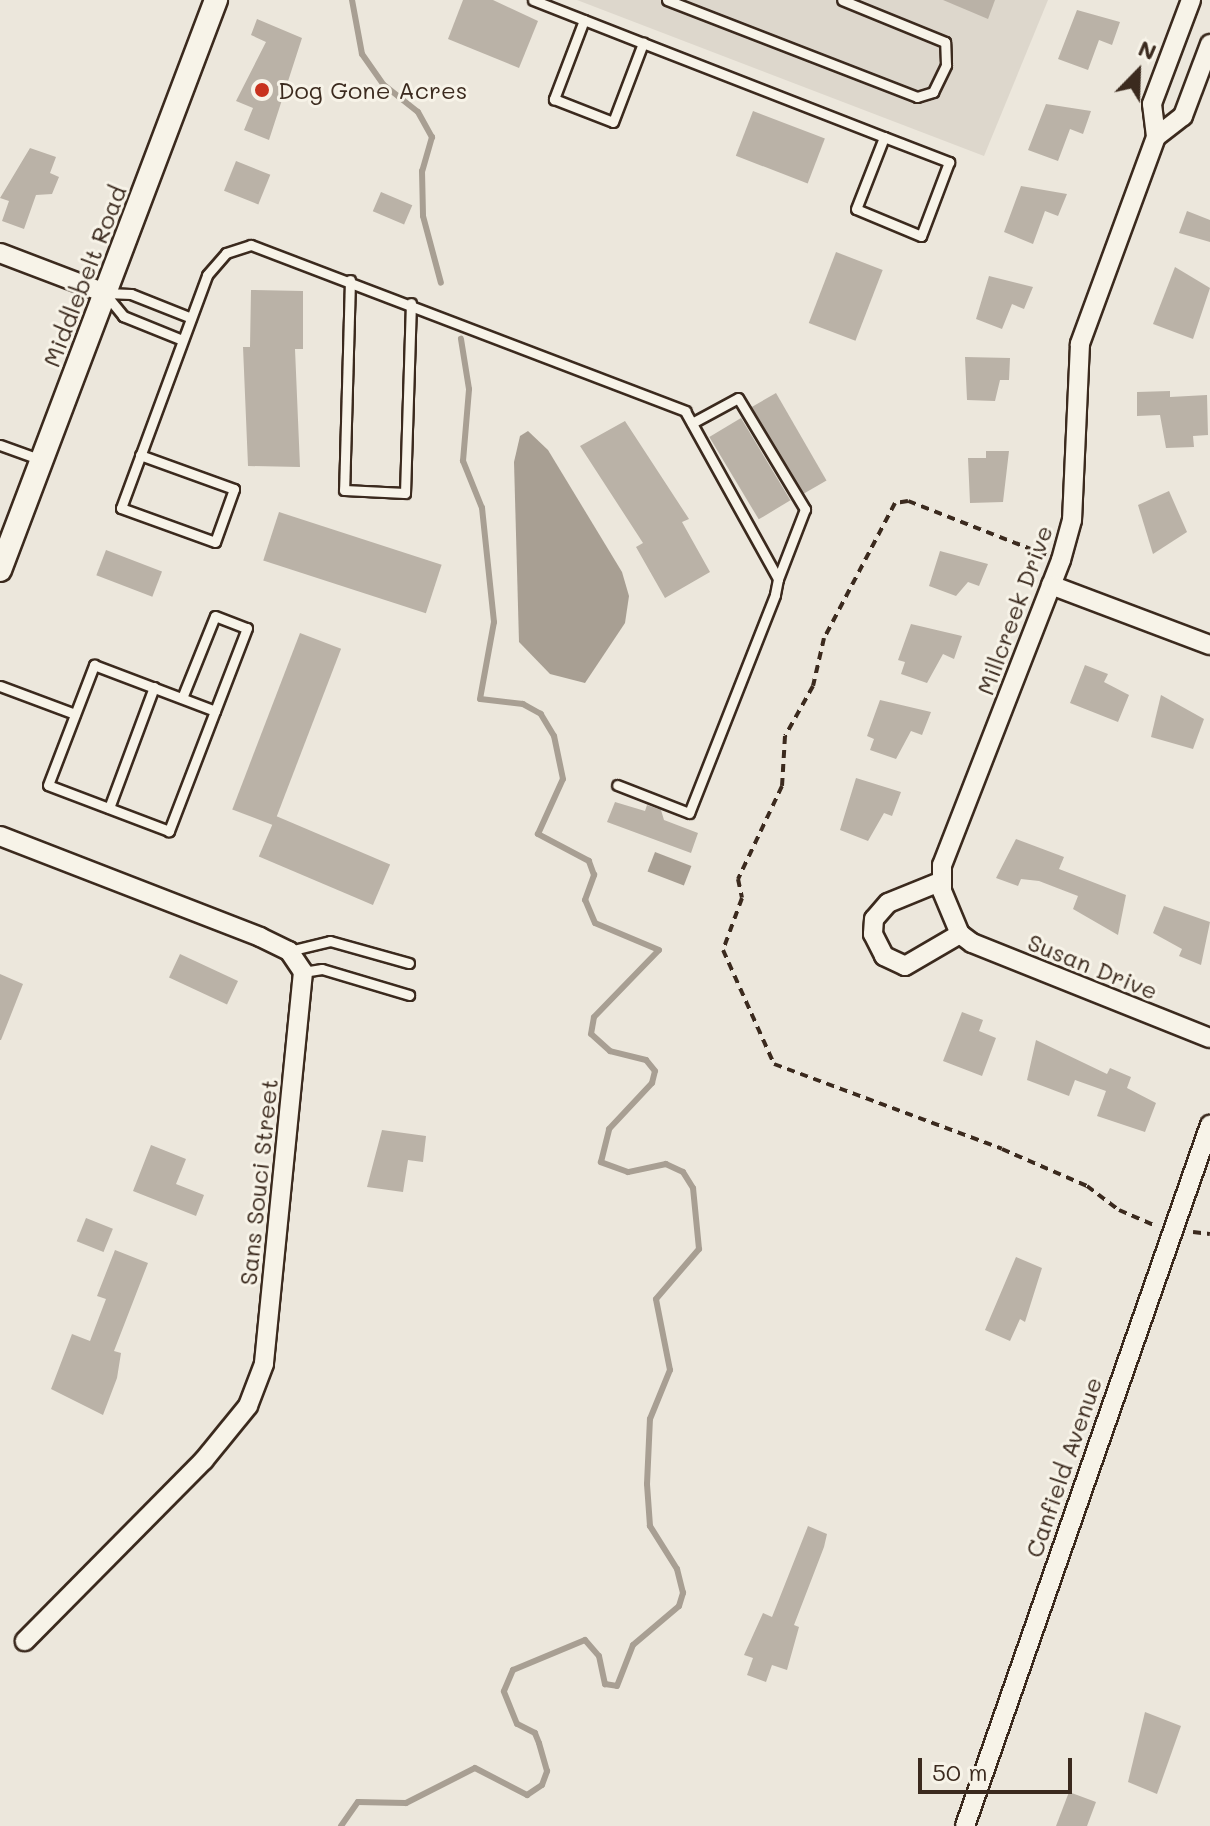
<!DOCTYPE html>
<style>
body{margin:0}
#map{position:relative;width:1210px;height:1826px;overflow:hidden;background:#ece7dc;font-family:Mali,sans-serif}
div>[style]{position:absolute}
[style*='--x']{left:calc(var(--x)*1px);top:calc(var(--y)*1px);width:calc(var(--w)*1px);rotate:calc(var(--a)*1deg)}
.built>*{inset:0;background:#ddd7cc}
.water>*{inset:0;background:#a89f93;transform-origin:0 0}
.stream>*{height:6px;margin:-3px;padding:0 3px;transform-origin:3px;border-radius:3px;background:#a89f93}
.building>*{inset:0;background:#bab2a7;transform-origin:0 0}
.path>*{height:4px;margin-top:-2px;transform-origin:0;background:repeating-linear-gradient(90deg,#3b2a1e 0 8px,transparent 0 14px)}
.roads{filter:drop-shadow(2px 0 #3b2a1e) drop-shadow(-2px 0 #3b2a1e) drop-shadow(0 2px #3b2a1e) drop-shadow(0 -2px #3b2a1e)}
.service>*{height:9px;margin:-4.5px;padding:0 4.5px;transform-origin:4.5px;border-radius:4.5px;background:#f7f3e8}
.minor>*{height:18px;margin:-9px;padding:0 9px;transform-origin:9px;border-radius:9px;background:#f7f3e8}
.tertiary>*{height:22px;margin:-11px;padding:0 11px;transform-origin:11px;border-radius:11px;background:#f7f3e8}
.dots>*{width:22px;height:22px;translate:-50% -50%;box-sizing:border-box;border:4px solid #f7f3e8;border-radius:50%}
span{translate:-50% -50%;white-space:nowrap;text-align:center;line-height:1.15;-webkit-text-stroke:6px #f7f3e8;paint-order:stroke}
.poi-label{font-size:24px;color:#3b2a1e}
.left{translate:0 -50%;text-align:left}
.street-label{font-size:24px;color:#3b2a1e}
.north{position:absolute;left:1098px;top:32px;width:80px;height:80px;-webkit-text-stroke:6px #f7f3e8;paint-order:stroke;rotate:23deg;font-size:22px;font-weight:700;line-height:32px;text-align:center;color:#3b2a1e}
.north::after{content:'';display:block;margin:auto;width:28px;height:36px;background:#3b2a1e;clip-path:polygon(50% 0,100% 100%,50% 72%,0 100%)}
.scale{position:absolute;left:918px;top:1758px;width:154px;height:36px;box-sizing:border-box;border:4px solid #3b2a1e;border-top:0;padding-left:10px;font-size:24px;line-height:28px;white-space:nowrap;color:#3b2a1e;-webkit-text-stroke:6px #f7f3e8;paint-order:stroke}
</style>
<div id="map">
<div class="built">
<div style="clip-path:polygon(577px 0,1048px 0,984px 156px)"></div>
</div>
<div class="water">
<div style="clip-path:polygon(528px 431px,548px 450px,622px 572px,629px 596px,625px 623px,585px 683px,550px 674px,519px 642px,514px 462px,520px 436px)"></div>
<div style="left:655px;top:852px;width:39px;height:21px;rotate:21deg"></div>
</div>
<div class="stream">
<div style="--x:352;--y:0;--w:55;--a:79.5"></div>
<div style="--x:362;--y:54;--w:38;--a:55"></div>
<div style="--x:384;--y:85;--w:43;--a:38.5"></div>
<div style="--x:418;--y:112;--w:29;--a:61"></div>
<div style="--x:432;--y:137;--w:35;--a:106"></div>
<div style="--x:422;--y:171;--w:45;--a:88.7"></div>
<div style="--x:423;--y:216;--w:69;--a:75"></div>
<div style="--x:341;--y:1826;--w:29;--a:-55"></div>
<div style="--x:358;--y:1802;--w:48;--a:1.2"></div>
<div style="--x:406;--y:1803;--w:77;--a:-26.9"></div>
<div style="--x:475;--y:1768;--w:59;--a:27.4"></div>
<div style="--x:527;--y:1795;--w:18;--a:-34"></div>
<div style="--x:542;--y:1785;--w:15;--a:-70"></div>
<div style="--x:547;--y:1771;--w:29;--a:-106"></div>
<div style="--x:539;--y:1743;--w:11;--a:-112"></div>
<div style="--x:535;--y:1733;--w:20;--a:-153"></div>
<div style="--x:517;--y:1724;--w:35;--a:-112"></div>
<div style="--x:504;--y:1691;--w:23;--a:-67"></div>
<div style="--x:513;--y:1670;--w:78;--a:-22.6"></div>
<div style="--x:585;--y:1640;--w:21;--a:49"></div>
<div style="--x:599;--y:1656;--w:29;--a:78"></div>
<div style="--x:605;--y:1684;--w:12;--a:9"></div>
<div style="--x:617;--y:1686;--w:44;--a:-68.7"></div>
<div style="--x:633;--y:1645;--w:60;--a:-40.3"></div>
<div style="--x:679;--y:1606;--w:14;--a:-73"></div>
<div style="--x:683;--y:1593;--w:25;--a:-104"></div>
<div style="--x:677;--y:1569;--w:51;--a:-122.1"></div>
<div style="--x:650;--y:1526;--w:42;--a:-94.1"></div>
<div style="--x:647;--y:1484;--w:65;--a:-87.4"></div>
<div style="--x:650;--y:1419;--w:53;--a:-67.8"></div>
<div style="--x:670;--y:1370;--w:72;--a:-101.2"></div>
<div style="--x:656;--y:1299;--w:66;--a:-49.3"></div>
<div style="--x:699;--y:1249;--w:61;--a:-95.6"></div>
<div style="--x:693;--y:1188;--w:19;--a:-122"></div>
<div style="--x:683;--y:1172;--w:19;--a:-155"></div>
<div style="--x:666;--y:1164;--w:39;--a:168"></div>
<div style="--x:628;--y:1172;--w:29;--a:-160"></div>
<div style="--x:601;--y:1162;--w:34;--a:-76"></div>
<div style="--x:609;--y:1129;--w:63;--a:-46.9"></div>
<div style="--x:652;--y:1083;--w:12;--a:-76"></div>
<div style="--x:655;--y:1071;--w:14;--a:-129"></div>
<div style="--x:646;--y:1060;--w:37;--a:-166"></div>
<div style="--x:610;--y:1051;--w:25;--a:-138"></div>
<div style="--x:591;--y:1034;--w:17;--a:-80"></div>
<div style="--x:594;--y:1017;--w:93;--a:-45.9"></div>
<div style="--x:659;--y:950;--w:69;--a:-157.1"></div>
<div style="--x:595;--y:923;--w:25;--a:-113"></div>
<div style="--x:585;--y:900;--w:27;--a:-70"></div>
<div style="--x:594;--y:875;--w:15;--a:-110"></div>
<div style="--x:589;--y:861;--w:58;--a:-152.1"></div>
<div style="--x:538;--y:834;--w:60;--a:-65.6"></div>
<div style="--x:563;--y:779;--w:44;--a:-101.8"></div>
<div style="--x:554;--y:736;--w:26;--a:-121"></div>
<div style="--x:541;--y:714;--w:21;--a:-151"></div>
<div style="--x:523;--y:704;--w:43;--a:-173.4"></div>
<div style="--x:480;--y:699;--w:78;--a:-79.7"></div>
<div style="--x:494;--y:622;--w:115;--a:-96"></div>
<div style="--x:482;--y:508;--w:51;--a:-112"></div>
<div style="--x:463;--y:461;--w:72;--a:-85.2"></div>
<div style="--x:469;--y:389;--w:51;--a:-99.1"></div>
</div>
<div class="building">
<div style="clip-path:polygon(463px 0,493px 0,538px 21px,519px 68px,448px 39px)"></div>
<div style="clip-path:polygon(943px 0,995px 0,988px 19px)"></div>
<div style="clip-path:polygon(1077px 10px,1120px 22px,1112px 45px,1099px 40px,1088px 70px,1058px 59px)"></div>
<div style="clip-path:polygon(257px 19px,302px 38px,269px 140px,244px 130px,253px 108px,236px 101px,266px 42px,251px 35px)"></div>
<div style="clip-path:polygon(1046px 104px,1091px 111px,1083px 134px,1070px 129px,1058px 161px,1028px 150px)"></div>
<div style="left:753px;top:111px;width:77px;height:48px;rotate:21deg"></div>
<div style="clip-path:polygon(30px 148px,56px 157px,50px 173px,59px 177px,52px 194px,36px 195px,24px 229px,2px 221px,9px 201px,0 198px)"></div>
<div style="left:236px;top:161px;width:37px;height:32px;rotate:22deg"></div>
<div style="clip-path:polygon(1021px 186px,1067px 194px,1058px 216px,1045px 211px,1033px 244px,1004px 232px)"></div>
<div style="left:381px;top:192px;width:34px;height:21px;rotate:23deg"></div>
<div style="clip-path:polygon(1187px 211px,1210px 220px,1210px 242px,1179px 233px)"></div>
<div style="left:836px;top:252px;width:50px;height:76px;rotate:21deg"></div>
<div style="clip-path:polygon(1175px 267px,1210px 288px,1193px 339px,1153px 324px)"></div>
<div style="clip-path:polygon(989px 276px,1033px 287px,1024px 309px,1012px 304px,1002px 329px,976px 319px)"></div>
<div style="clip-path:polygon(251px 290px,303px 291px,303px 349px,295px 349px,300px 467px,248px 466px,243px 347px,250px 347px)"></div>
<div style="clip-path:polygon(965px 357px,1010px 358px,1009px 380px,1000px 380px,995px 401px,967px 400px)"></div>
<div style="clip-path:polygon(1170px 391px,1170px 397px,1207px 395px,1208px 435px,1193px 436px,1194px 447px,1166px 448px,1160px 415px,1137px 416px,1137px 392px)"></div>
<div style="left:776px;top:393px;width:101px;height:28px;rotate:60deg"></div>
<div style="left:741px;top:418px;width:96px;height:37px;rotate:59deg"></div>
<div style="clip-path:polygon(625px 421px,689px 519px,682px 522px,710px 572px,665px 598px,636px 547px,643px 543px,580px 446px)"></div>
<div style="clip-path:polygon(986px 451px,1009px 451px,1003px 502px,970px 503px,968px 458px,986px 458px)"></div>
<div style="clip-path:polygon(1169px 491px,1187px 532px,1153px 554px,1138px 505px)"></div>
<div style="left:279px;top:512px;width:171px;height:51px;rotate:18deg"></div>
<div style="left:106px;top:550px;width:60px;height:27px;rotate:21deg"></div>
<div style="clip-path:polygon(940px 551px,988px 564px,979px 586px,968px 582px,956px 596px,929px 586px)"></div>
<div style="clip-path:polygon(911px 624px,962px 636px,954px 659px,943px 654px,927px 683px,901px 674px,905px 662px,898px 660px)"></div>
<div style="left:300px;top:633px;width:44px;height:189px;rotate:21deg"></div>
<div style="clip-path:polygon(1085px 665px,1108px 674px,1104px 682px,1129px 695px,1118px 722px,1070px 703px)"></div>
<div style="clip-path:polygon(1161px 695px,1204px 719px,1193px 749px,1151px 737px)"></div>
<div style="clip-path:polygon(880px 700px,931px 712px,922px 735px,911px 731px,896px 759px,870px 750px,874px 739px,867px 736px)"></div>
<div style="clip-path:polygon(856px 778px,901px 792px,892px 816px,884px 813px,868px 841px,840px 830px)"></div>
<div style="clip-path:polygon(615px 802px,645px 811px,647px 805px,661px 810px,664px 820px,698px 833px,691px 853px,607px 822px)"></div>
<div style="left:276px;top:816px;width:124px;height:44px;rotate:23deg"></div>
<div style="clip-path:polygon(1016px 839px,1064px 857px,1059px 869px,1126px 895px,1118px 935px,1073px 909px,1078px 896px,1039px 881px,1021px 879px,1018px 886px,996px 878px)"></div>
<div style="clip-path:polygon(1164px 906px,1210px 922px,1201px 965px,1179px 956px,1182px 949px,1153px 933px)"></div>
<div style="left:180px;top:954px;width:64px;height:26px;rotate:25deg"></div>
<div style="clip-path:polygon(0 974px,23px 984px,1px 1040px,0 1040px)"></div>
<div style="clip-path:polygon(962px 1012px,983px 1020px,979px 1031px,996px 1038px,982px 1076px,943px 1061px)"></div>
<div style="clip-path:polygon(1036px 1040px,1107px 1074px,1110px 1068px,1131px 1077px,1127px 1088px,1156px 1103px,1145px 1132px,1097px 1116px,1106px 1091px,1075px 1080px,1069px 1096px,1027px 1080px)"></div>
<div style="clip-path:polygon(382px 1130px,426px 1136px,423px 1162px,408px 1160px,403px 1192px,367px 1187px)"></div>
<div style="clip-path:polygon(151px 1145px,186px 1159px,176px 1184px,204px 1195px,196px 1216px,133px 1191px)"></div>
<div style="left:86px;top:1218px;width:29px;height:25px;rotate:22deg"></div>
<div style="clip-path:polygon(115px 1250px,148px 1263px,114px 1351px,121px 1353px,117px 1378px,103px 1415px,51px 1389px,72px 1334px,90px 1341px,106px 1299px,97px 1296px)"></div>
<div style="clip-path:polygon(1016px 1257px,1042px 1268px,1025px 1322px,1020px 1319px,1010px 1341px,985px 1330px)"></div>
<div style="clip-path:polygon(808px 1526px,827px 1534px,824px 1547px,794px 1625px,799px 1627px,787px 1670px,772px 1665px,766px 1682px,747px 1675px,753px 1658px,744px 1655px,763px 1613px,772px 1617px)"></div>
<div style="clip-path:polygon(1145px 1712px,1181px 1726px,1157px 1794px,1128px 1782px)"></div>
<div style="clip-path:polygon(1069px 1792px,1096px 1802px,1087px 1826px,1056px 1826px)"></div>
</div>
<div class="path">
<div style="--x:1046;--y:555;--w:148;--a:-158.6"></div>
<div style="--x:908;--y:501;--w:13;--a:171"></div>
<div style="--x:895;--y:503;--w:153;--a:117.7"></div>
<div style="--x:824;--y:638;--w:49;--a:102.9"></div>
<div style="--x:813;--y:686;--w:57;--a:119.2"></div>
<div style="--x:785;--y:736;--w:50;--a:93.4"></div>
<div style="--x:782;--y:786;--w:103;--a:115.3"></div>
<div style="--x:738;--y:879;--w:19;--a:78"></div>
<div style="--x:742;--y:898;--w:55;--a:110.1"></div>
<div style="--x:723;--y:950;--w:125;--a:65.9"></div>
<div style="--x:774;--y:1064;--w:243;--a:20.4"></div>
<div style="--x:1002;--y:1149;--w:93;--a:23.5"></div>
<div style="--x:1087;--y:1186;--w:40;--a:37"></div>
<div style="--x:1119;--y:1210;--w:40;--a:23.4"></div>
<div style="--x:1193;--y:1232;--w:17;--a:7"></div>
</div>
<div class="roads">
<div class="service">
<div style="--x:533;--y:0;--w:118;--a:21.4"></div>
<div style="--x:643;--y:43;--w:259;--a:21.3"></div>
<div style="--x:884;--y:137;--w:70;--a:21"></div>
<div style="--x:949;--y:162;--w:79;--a:110.7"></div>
<div style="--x:921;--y:236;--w:70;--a:-157.4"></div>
<div style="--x:856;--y:209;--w:77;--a:-68.7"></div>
<div style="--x:667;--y:0;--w:268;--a:21.2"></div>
<div style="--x:917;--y:97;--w:17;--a:-17"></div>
<div style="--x:933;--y:92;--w:30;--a:-64"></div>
<div style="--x:946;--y:65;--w:23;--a:-92"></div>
<div style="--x:945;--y:42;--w:111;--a:-157.8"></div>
<div style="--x:584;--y:20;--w:85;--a:110.8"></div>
<div style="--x:554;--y:99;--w:63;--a:21.3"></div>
<div style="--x:613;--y:122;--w:85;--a:-69.2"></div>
<div style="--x:350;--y:280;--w:210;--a:91.6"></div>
<div style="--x:344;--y:490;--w:61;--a:2.8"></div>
<div style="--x:405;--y:493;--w:190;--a:-88.2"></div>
<div style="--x:105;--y:293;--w:26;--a:2"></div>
<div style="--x:131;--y:294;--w:62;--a:21.6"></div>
<div style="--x:107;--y:296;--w:26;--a:51"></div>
<div style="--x:123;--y:316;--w:61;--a:22"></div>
<div style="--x:692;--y:423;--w:52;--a:-28.5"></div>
<div style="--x:738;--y:398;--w:130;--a:58.9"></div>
<div style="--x:805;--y:509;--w:75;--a:111.1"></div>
<div style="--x:0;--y:445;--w:45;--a:19.7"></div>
<div style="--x:140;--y:455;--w:100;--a:19.9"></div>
<div style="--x:234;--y:489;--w:56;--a:109.7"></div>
<div style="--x:215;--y:542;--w:100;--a:-160.1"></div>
<div style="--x:121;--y:508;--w:248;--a:-69.7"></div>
<div style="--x:207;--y:275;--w:29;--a:-49"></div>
<div style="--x:226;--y:253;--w:26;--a:-18"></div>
<div style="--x:251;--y:245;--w:465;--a:20.9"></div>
<div style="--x:685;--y:411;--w:192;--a:61"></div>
<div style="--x:778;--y:579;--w:16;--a:101"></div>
<div style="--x:775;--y:595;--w:234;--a:111.5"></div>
<div style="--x:689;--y:813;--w:77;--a:-158.7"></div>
<div style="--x:94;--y:665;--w:129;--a:20.8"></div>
<div style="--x:215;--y:711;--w:129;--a:111"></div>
<div style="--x:169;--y:831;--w:129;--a:-159.2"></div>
<div style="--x:48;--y:785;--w:129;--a:-69"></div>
<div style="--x:0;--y:686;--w:80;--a:20.5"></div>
<div style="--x:182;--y:698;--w:88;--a:-68.1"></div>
<div style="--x:215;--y:616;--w:34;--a:21"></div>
<div style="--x:247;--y:628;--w:89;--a:111.1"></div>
<div style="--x:109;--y:808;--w:129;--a:-69.6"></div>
<div style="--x:289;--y:951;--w:42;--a:-13.7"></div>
<div style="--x:330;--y:941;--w:82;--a:15.6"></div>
<div style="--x:303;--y:972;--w:19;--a:-9"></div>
<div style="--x:322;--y:969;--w:91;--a:16.6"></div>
</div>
<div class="minor">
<div style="--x:1191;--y:0;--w:111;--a:110.6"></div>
<div style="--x:1152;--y:104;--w:33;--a:83"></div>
<div style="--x:1156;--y:137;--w:221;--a:110.2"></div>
<div style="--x:1080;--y:344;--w:176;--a:92.6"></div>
<div style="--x:1072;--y:520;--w:41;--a:105.4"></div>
<div style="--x:1061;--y:560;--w:327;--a:111.3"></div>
<div style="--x:942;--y:865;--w:26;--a:90"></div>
<div style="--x:942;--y:891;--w:47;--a:67.3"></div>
<div style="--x:960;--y:934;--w:15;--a:37"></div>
<div style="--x:972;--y:943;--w:256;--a:21.8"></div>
<div style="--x:1156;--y:137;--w:34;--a:-38"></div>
<div style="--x:1183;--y:116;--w:77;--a:-69.4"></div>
<div style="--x:0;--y:253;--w:112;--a:20.9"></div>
<div style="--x:1051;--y:585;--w:170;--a:20.7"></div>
<div style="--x:0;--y:836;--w:279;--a:21.2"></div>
<div style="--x:260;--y:937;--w:32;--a:26"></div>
<div style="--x:289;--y:951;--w:25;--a:56"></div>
<div style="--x:303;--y:972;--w:394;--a:95.7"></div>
<div style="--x:264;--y:1364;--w:45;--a:110.9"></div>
<div style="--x:248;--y:1406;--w:70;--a:129.2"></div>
<div style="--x:204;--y:1460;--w:255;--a:134.7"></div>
<div style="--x:942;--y:881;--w:58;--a:157.8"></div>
<div style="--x:888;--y:903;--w:21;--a:131"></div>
<div style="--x:874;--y:919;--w:15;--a:94"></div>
<div style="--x:873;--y:934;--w:25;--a:63"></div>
<div style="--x:884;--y:956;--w:23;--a:25"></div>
<div style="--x:905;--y:966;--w:64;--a:-30.2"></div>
<div style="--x:965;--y:1826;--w:743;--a:-70.74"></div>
</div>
<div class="tertiary">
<div style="--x:0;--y:570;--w:610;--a:-69.25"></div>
</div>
</div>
<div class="dots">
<div style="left:262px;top:90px;background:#c8321e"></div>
</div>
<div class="poi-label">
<span class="left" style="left:278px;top:90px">Dog Gone Acres</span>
</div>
<div class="street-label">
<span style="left:84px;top:276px;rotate:-69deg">Middlebelt Road</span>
<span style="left:1014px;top:610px;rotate:-70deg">Millcreek Drive</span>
<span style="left:1093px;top:966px;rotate:22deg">Susan Drive</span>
<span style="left:258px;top:1182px;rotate:-84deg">Sans Souci Street</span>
<span style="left:1063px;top:1467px;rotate:-71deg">Canfield Avenue</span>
</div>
<div class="north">N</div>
<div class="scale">50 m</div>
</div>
